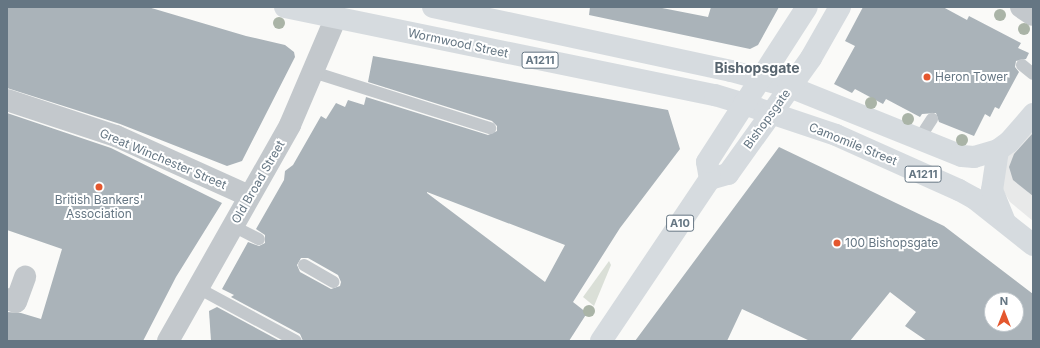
<!DOCTYPE html>
<style>
body{margin:0}
#map{position:relative;width:1040px;height:348px;overflow:hidden;background:#fafaf8;font-family:Inter,sans-serif}
div>[style]{position:absolute}
[style*='--x']{left:calc(var(--x)*1px);top:calc(var(--y)*1px);width:calc(var(--w)*1px);rotate:calc(var(--a)*1deg)}
.built>*{inset:0;background:#e8e9e9}
.green>*{inset:0;background:#dadfd7}
.building>*{inset:0;background:#aab3b9}
.lane>*{height:12px;margin:-6px;padding:0 6px;transform-origin:6px;border-radius:6px;background:#c3c8cc}
.street>*{height:22px;margin:-11px;padding:0 11px;transform-origin:11px;border-radius:11px;background:#c3c8cc}
.primary>*{height:22px;margin:-11px;padding:0 11px;transform-origin:11px;border-radius:11px;background:#d6dbdf}
.trees>*{width:12px;height:12px;margin:-6px;border-radius:50%;background:#aab4a7}
.dots>*{width:11px;height:11px;translate:-50% -50%;box-sizing:border-box;border:2px solid #fff;border-radius:50%}
span{translate:-50% -50%;white-space:nowrap;text-align:center;line-height:1.15;-webkit-text-stroke:4px #fff;paint-order:stroke}
.shield-label span{padding:1px 3px;background:#fff;border:1px solid;border-radius:3px;-webkit-text-stroke-width:0}
.shield-label{font-size:11px;color:#657683;font-weight:700}
.street-label{font-size:12px;color:#657683}
.poi-label{font-size:12px;color:#657683}
.left{translate:0 -50%;text-align:left}
.quarter-label{font-size:14px;color:#57646e;font-weight:700}
.frame{position:absolute;inset:0;border:8px solid #657683;pointer-events:none}
.north{position:absolute;left:984px;top:292px;width:40px;height:40px;box-sizing:border-box;background:#fff;border:1px solid #c1c8cd;border-radius:50%;rotate:0deg;font-size:11px;font-weight:700;line-height:16px;text-align:center;color:#657683}
.north::after{content:'';display:block;margin:auto;width:14px;height:18px;background:#e4572e;clip-path:polygon(50% 0,100% 100%,50% 72%,0 100%)}
</style>
<div id="map">
<div class="built">
<div style="clip-path:polygon(1033px 125px,1033px 221px,1010px 202px,1001px 187px,1002px 158px)"></div>
</div>
<div class="green">
<div style="clip-path:polygon(609px 261px,611px 265px,594px 306px,583px 297px)"></div>
</div>
<div class="building">
<div style="clip-path:polygon(7px 7px,148px 7px,246px 36px,285px 45px,294px 52px,295px 57px,242px 161px,227px 166px,120px 124px,7px 88px)"></div>
<div style="clip-path:polygon(590px 7px,657px 7px,708px 17px,711px 7px,779px 7px,758px 45px,750px 49px,589px 15px)"></div>
<div style="clip-path:polygon(863px 7px,943px 7px,967px 20px,969px 16px,1021px 43px,1018px 48px,1029px 53px,1026px 59px,1016px 61px,1015px 67px,1019px 72px,999px 109px,995px 107px,990px 117px,985px 114px,974px 136px,939px 122px,936px 113px,922px 114px,920px 117px,886px 99px,883px 104px,855px 89px,852px 93px,834px 84px,855px 46px,845px 41px)"></div>
<div style="clip-path:polygon(evenodd,373px 56px,668px 110px,680px 149px,620px 228px,573px 302px,587px 313px,569px 341px,303px 341px,300px 334px,231px 297px,234px 295px,222px 289px,248px 242px,259px 246px,265px 243px,265px 235px,256px 229px,284px 180px,285px 171px,293px 165px,321px 116px,326px 119px,336px 103px,345px 107px,348px 100px,364px 105px,366px 97px,488px 135px,497px 131px,497px 126px,492px 121px,368px 82px,373px 56px,427px 192px,565px 245px,545px 282px,427px 193px,427px 192px,373px 56px,301px 258px,308px 258px,338px 275px,341px 282px,340px 286px,331px 289px,300px 272px,297px 265px,301px 258px)"></div>
<div style="clip-path:polygon(7px 113px,111px 148px,222px 203px,176px 277px,143px 341px,7px 341px,7px 312px,21px 313px,41px 319px,62px 249px,7px 230px)"></div>
<div style="clip-path:polygon(1033px 133px,1033px 196px,1013px 180px,1009px 167px,1014px 154px)"></div>
<div style="clip-path:polygon(evenodd,779px 147px,944px 226px,1033px 294px,1033px 341px,927px 341px,905px 326px,916px 312px,890px 292px,850px 341px,810px 341px,742px 309px,727px 341px,635px 341px,779px 147px,992px 300px,1016px 300px,1016px 324px,992px 324px,992px 300px)"></div>
<div style="clip-path:polygon(217px 307px,280px 341px,211px 341px,209px 311px)"></div>
</div>
<div class="lane">
<div style="--x:1022;--y:65;--w:14;--a:39"></div>
<div style="--x:313;--y:72;--w:186;--a:17.6"></div>
<div style="--x:919;--y:139;--w:24;--a:-57"></div>
<div style="--x:233;--y:226;--w:29;--a:27"></div>
<div style="--x:304;--y:265;--w:34;--a:30"></div>
<div style="--x:198;--y:288;--w:111;--a:28.4"></div>
</div>
<div class="street">
<div style="--x:1021;--y:7;--w:14;--a:34"></div>
<div style="--x:7;--y:100;--w:115;--a:18.3"></div>
<div style="--x:116;--y:136;--w:146;--a:24.3"></div>
<div style="--x:7;--y:299;--w:9;--a:18"></div>
<div style="--x:16;--y:302;--w:27;--a:-70"></div>
<div style="--x:168;--y:341;--w:248;--a:-60.5"></div>
<div style="--x:290;--y:125;--w:117;--a:-66.9"></div>
</div>
<div class="primary">
<div style="--x:285;--y:7;--w:439;--a:11.6"></div>
<div style="--x:715;--y:95;--w:30;--a:17"></div>
<div style="--x:744;--y:104;--w:97;--a:18.6"></div>
<div style="--x:836;--y:135;--w:135;--a:24.1"></div>
<div style="--x:959;--y:190;--w:18;--a:29"></div>
<div style="--x:975;--y:199;--w:74;--a:38.4"></div>
<div style="--x:433;--y:7;--w:305;--a:12.1"></div>
<div style="--x:731;--y:71;--w:61;--a:15.2"></div>
<div style="--x:790;--y:87;--w:185;--a:21.9"></div>
<div style="--x:962;--y:156;--w:12;--a:5"></div>
<div style="--x:974;--y:157;--w:25;--a:-16"></div>
<div style="--x:998;--y:150;--w:14;--a:-36"></div>
<div style="--x:1009;--y:142;--w:37;--a:-49"></div>
<div style="--x:998;--y:150;--w:40;--a:98.5"></div>
<div style="--x:992;--y:190;--w:32;--a:68"></div>
<div style="--x:710;--y:179;--w:19;--a:-16"></div>
<div style="--x:728;--y:174;--w:143;--a:-54.4"></div>
<div style="--x:811;--y:58;--w:59;--a:-60.4"></div>
<div style="--x:601;--y:341;--w:195;--a:-56.1"></div>
<div style="--x:710;--y:179;--w:17;--a:-100"></div>
<div style="--x:707;--y:162;--w:184;--a:-57.2"></div>
</div>
<div class="trees">
<div style="left:1000px;top:15px"></div>
<div style="left:279px;top:23px"></div>
<div style="left:1024px;top:29px"></div>
<div style="left:871px;top:103px"></div>
<div style="left:908px;top:119px"></div>
<div style="left:962px;top:140px"></div>
<div style="left:589px;top:311px"></div>
</div>
<div class="dots">
<div style="left:927px;top:77px;background:#e4572e"></div>
<div style="left:99px;top:187px;background:#e4572e"></div>
<div style="left:837px;top:243px;background:#e4572e"></div>
</div>
<div class="shield-label">
<span style="left:540px;top:60px">A1211</span>
<span style="left:923px;top:174px">A1211</span>
<span style="left:680px;top:223px">A10</span>
</div>
<div class="street-label">
<span style="left:458px;top:43px;rotate:12deg">Wormwood Street</span>
<span style="left:767px;top:119px;rotate:-54deg">Bishopsgate</span>
<span style="left:853px;top:144px;rotate:22deg">Camomile Street</span>
<span style="left:163px;top:159px;rotate:23deg">Great Winchester Street</span>
<span style="left:258px;top:182px;rotate:-60deg">Old Broad Street</span>
</div>
<div class="poi-label">
<span class="left" style="left:935px;top:77px">Heron Tower</span>
<span style="left:99px;top:207px">British Bankers'<br>Association</span>
<span class="left" style="left:845px;top:243px">100 Bishopsgate</span>
</div>
<div class="quarter-label">
<span style="left:757px;top:68px">Bishopsgate</span>
</div>
<div class="frame"></div>
<div class="north">N</div>
</div>
